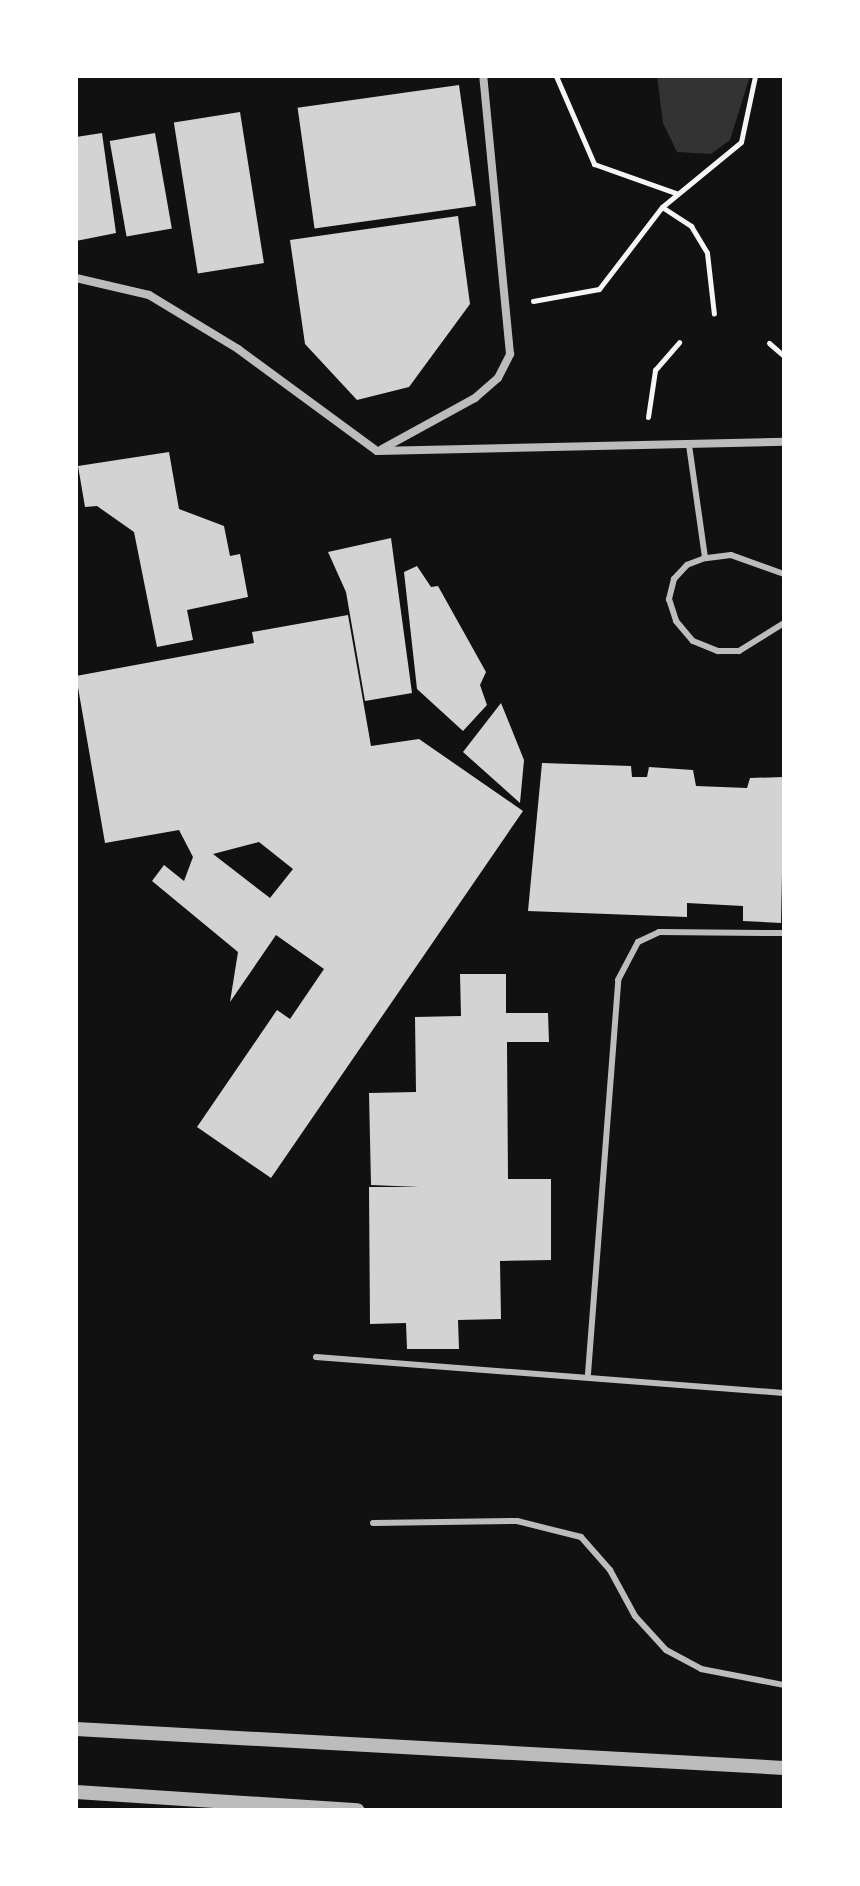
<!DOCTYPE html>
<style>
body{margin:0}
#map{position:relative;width:860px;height:1886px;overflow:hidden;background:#111;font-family:Lato,sans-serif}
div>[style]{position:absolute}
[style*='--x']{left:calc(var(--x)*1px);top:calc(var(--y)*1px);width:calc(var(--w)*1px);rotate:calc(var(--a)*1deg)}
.water>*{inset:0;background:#333}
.building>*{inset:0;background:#d3d3d3;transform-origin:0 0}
.path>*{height:5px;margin:-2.5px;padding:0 2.5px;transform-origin:2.5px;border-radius:2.5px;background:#f5f5f5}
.service>*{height:6px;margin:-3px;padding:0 3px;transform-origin:3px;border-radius:3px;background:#bcbcbc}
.minor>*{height:8px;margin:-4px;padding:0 4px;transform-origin:4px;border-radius:4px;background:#bcbcbc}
.tertiary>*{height:14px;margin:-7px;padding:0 7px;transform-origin:7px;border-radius:7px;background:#bcbcbc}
span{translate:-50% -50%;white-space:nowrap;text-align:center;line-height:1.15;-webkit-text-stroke:8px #fff;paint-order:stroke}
.frame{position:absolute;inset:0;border:78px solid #fff;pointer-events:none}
</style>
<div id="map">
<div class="water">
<div style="clip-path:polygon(657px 76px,750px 76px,730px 140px,711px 154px,677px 152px,663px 123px)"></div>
</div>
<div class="building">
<div style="left:459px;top:85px;width:122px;height:163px;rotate:82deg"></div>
<div style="left:240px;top:112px;width:153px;height:67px;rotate:81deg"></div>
<div style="clip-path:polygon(102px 133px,116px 233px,76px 241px,76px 137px)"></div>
<div style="left:155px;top:133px;width:97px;height:46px;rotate:80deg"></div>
<div style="clip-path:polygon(458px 216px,470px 304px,409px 387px,357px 400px,305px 344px,290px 240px)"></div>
<div style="clip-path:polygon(169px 452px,179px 509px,224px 526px,230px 556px,240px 554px,248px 597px,187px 610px,193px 640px,157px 647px,134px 532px,97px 506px,85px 507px,78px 466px)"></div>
<div style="clip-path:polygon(391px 538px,412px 693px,365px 701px,346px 592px,328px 552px)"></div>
<div style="clip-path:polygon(417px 566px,431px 587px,438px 586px,486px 672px,480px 685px,487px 705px,463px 731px,417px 689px,404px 572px)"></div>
<div style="clip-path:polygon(evenodd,348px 615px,371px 746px,419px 739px,523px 811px,271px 1178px,197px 1127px,277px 1010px,290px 1019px,324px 969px,276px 935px,230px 1002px,238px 952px,152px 881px,164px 865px,184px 881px,193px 857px,179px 830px,105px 843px,76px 676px,254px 643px,252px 632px,348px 615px,259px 842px,293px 869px,270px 898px,213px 854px,259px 842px)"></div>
<div style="clip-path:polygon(501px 703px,524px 760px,520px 803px,463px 752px)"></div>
<div style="clip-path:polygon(542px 763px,631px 766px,632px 777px,647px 777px,649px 767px,693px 770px,696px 786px,747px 788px,750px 778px,784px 777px,781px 923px,743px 921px,743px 906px,687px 903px,687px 917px,528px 911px)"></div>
<div style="clip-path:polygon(460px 974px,506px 974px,506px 1013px,548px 1013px,549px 1042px,507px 1042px,508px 1179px,551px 1179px,551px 1260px,500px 1261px,501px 1319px,458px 1320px,459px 1349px,407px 1349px,406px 1323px,370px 1324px,369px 1187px,419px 1187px,371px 1185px,369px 1093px,416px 1092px,415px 1017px,461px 1016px)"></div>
</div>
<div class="path">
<div style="--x:556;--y:76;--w:96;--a:66.6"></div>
<div style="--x:594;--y:164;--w:87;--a:19.5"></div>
<div style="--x:662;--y:207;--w:35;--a:33"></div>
<div style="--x:691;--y:226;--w:31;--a:59"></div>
<div style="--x:707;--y:253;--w:61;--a:83.5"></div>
<div style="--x:533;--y:301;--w:67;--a:-10.3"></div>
<div style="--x:599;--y:289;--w:103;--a:-52.5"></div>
<div style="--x:662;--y:207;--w:102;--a:-39.4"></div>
<div style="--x:741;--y:142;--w:67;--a:-78"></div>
<div style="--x:769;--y:343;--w:20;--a:41"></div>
<div style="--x:648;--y:417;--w:48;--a:-81.5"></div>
<div style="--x:655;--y:370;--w:37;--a:-49"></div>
</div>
<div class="service">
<div style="--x:689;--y:445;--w:114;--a:81.9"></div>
<div style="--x:784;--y:574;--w:56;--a:-160.3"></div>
<div style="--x:731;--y:555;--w:26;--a:173"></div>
<div style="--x:705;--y:558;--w:19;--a:159"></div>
<div style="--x:687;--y:565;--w:19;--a:133"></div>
<div style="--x:674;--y:579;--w:21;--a:104"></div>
<div style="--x:669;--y:599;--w:23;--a:72"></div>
<div style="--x:676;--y:621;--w:26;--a:50"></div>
<div style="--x:693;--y:641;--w:27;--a:22"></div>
<div style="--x:718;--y:651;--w:21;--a:0"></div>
<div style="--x:739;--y:651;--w:53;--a:-31.9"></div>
<div style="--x:316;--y:1357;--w:469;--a:4.4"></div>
<div style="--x:588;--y:1374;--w:395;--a:-85.6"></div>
<div style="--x:618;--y:980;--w:43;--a:-62.2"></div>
<div style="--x:638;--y:942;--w:23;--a:-25"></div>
<div style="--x:659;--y:932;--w:125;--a:0.5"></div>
<div style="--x:373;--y:1523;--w:144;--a:-0.8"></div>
<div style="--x:517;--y:1521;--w:66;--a:14"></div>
<div style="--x:581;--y:1537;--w:44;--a:48.7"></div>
<div style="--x:610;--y:1570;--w:52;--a:61.5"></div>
<div style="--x:635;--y:1616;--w:46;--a:47.6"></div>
<div style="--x:666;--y:1650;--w:40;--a:28"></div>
<div style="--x:701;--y:1669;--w:85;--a:10.9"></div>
</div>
<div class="minor">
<div style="--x:76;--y:278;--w:75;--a:13.1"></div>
<div style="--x:149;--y:295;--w:104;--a:31.2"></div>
<div style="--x:238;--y:349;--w:172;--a:36.3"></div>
<div style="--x:377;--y:451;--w:407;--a:-1.3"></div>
<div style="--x:382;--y:449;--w:106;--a:-28.7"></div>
<div style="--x:475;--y:398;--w:30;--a:-41"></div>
<div style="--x:498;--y:378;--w:27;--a:-63"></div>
<div style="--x:510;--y:354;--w:279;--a:-95.5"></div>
</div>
<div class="tertiary">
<div style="--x:76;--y:1729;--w:709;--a:3.15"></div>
<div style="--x:76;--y:1792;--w:282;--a:3.7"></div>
</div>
<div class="frame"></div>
</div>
